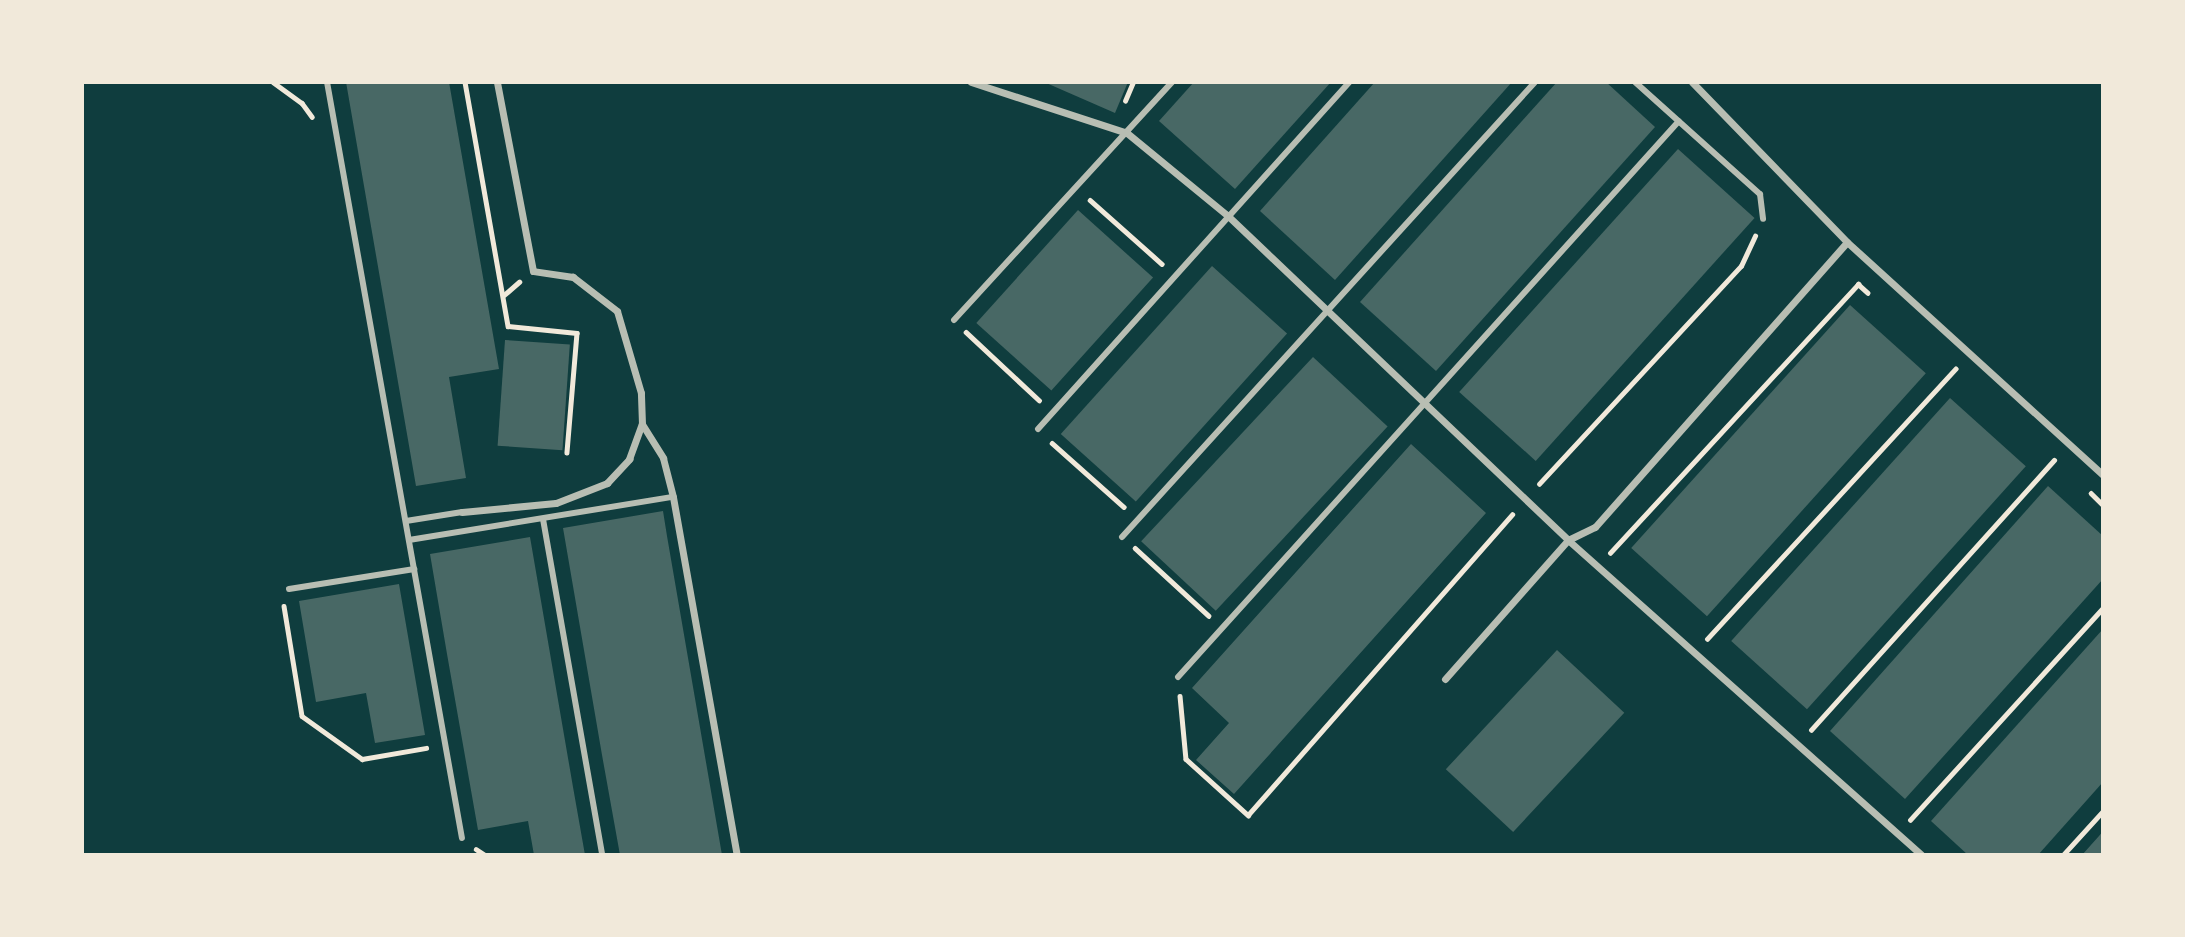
<!DOCTYPE html>
<style>
body{margin:0}
#map{position:relative;width:2185px;height:937px;overflow:hidden;background:#0f3d3e;font-family:Montserrat,sans-serif}
div>[style]{position:absolute}
[style*='--x']{left:calc(var(--x)*1px);top:calc(var(--y)*1px);width:calc(var(--w)*1px);rotate:calc(var(--a)*1deg)}
.building>*{inset:0;background:#486865;transform-origin:0 0}
.path>*{height:4.5px;margin:-2.25px;padding:0 2.25px;transform-origin:2.25px;border-radius:2.25px;background:#f1e9da}
.pedestrian>*{height:6px;margin:-3px;padding:0 3px;transform-origin:3px;border-radius:3px;background:#b8beb3}
.minor>*{height:7px;margin:-3.5px;padding:0 3.5px;transform-origin:3.5px;border-radius:3.5px;background:#b8beb3}
span{translate:-50% -50%;white-space:nowrap;text-align:center;line-height:1.15;-webkit-text-stroke:5px #f1e9da;paint-order:stroke}
.frame{position:absolute;inset:0;border:84px solid #f1e9da;pointer-events:none}
</style>
<div id="map">
<div class="building">
<div style="clip-path:polygon(346px 82px,449px 82px,499px 369px,449px 377px,466px 478px,416px 486px)"></div>
<div style="clip-path:polygon(1044px 82px,1128px 82px,1115px 113px)"></div>
<div style="clip-path:polygon(1194px 82px,1331px 82px,1235px 189px,1159px 121px)"></div>
<div style="clip-path:polygon(1375px 82px,1512px 82px,1335px 280px,1260px 211px)"></div>
<div style="clip-path:polygon(1557px 82px,1606px 82px,1655px 127px,1436px 371px,1360px 302px)"></div>
<div style="left:1678px;top:149px;width:103px;height:327px;rotate:42deg"></div>
<div style="left:1078px;top:210px;width:101px;height:152px;rotate:42deg"></div>
<div style="left:1212px;top:266px;width:101px;height:226px;rotate:42deg"></div>
<div style="left:1850px;top:305px;width:102px;height:327px;rotate:42deg"></div>
<div style="left:505px;top:340px;width:65px;height:106px;rotate:4deg"></div>
<div style="left:1313px;top:357px;width:102px;height:252px;rotate:43deg"></div>
<div style="left:1950px;top:398px;width:102px;height:327px;rotate:42deg"></div>
<div style="clip-path:polygon(1411px 444px,1486px 513px,1234px 794px,1196px 760px,1229px 723px,1192px 688px)"></div>
<div style="clip-path:polygon(2048px 486px,2103px 536px,2103px 579px,1905px 799px,1830px 731px)"></div>
<div style="clip-path:polygon(663px 511px,667px 536px,722px 855px,620px 855px,602px 755px,563px 528px)"></div>
<div style="clip-path:polygon(530px 537px,573px 787px,585px 855px,534px 855px,528px 821px,478px 830px,447px 654px,430px 554px)"></div>
<div style="clip-path:polygon(399px 584px,425px 735px,375px 743px,366px 693px,316px 702px,299px 601px)"></div>
<div style="clip-path:polygon(2103px 629px,2103px 782px,2038px 855px,1968px 855px,1931px 821px)"></div>
<div style="left:1557px;top:650px;width:92px;height:163px;rotate:43deg"></div>
<div style="clip-path:polygon(2103px 831px,2103px 855px,2082px 855px,2099px 836px)"></div>
</div>
<div class="path">
<div style="--x:273;--y:82;--w:36;--a:36"></div>
<div style="--x:302;--y:103;--w:17;--a:54"></div>
<div style="--x:465;--y:82;--w:248;--a:80"></div>
<div style="--x:508;--y:326;--w:69;--a:5.8"></div>
<div style="--x:577;--y:333;--w:120;--a:94.8"></div>
<div style="--x:1125;--y:101;--w:21;--a:-67"></div>
<div style="--x:1090;--y:200;--w:96;--a:41.6"></div>
<div style="--x:504;--y:295;--w:20;--a:-41"></div>
<div style="--x:966;--y:332;--w:100;--a:43"></div>
<div style="--x:1052;--y:443;--w:96;--a:41.6"></div>
<div style="--x:1539;--y:484;--w:297;--a:-47.2"></div>
<div style="--x:1741;--y:266;--w:33;--a:-65"></div>
<div style="--x:2091;--y:493;--w:17;--a:45"></div>
<div style="--x:1135;--y:548;--w:100;--a:42.6"></div>
<div style="--x:1610;--y:553;--w:366;--a:-47.3"></div>
<div style="--x:1858;--y:284;--w:13;--a:42"></div>
<div style="--x:284;--y:606;--w:111;--a:80.7"></div>
<div style="--x:302;--y:716;--w:74;--a:35.6"></div>
<div style="--x:362;--y:759;--w:65;--a:-9.8"></div>
<div style="--x:1707;--y:639;--w:367;--a:-47.4"></div>
<div style="--x:1180;--y:696;--w:63;--a:84.6"></div>
<div style="--x:1186;--y:759;--w:84;--a:42.1"></div>
<div style="--x:1248;--y:815;--w:400;--a:-48.7"></div>
<div style="--x:1811;--y:730;--w:363;--a:-48"></div>
<div style="--x:1910;--y:820;--w:287;--a:-47.7"></div>
<div style="--x:476;--y:849;--w:11;--a:34"></div>
<div style="--x:2063;--y:855;--w:59;--a:-47.7"></div>
</div>
<div class="pedestrian">
<div style="--x:327;--y:82;--w:768;--a:79.88"></div>
<div style="--x:1635;--y:82;--w:168;--a:41.9"></div>
<div style="--x:1760;--y:194;--w:25;--a:83"></div>
<div style="--x:954;--y:320;--w:323;--a:-47.5"></div>
<div style="--x:1038;--y:429;--w:466;--a:-48.1"></div>
<div style="--x:543;--y:519;--w:341;--a:80"></div>
<div style="--x:406;--y:521;--w:57;--a:-9.1"></div>
<div style="--x:1122;--y:537;--w:614;--a:-47.77"></div>
<div style="--x:409;--y:540;--w:267;--a:-9.3"></div>
<div style="--x:289;--y:589;--w:127;--a:-9.1"></div>
<div style="--x:1178;--y:677;--w:748;--a:-47.98"></div>
</div>
<div class="minor">
<div style="--x:971;--y:82;--w:164;--a:18.1"></div>
<div style="--x:1127;--y:133;--w:129;--a:39.4"></div>
<div style="--x:1227;--y:215;--w:471;--a:43.6"></div>
<div style="--x:1568;--y:540;--w:473;--a:41.7"></div>
<div style="--x:1692;--y:82;--w:223;--a:45.9"></div>
<div style="--x:1847;--y:242;--w:346;--a:42.3"></div>
<div style="--x:642;--y:424;--w:40;--a:58"></div>
<div style="--x:663;--y:458;--w:40;--a:75.6"></div>
<div style="--x:673;--y:497;--w:364;--a:79.9"></div>
<div style="--x:462;--y:512;--w:94;--a:-5.5"></div>
<div style="--x:556;--y:503;--w:55;--a:-21.4"></div>
<div style="--x:607;--y:483;--w:33;--a:-47"></div>
<div style="--x:629;--y:459;--w:37;--a:-70"></div>
<div style="--x:642;--y:424;--w:31;--a:-92"></div>
<div style="--x:641;--y:393;--w:85;--a:-106.3"></div>
<div style="--x:617;--y:311;--w:56;--a:-142.3"></div>
<div style="--x:573;--y:277;--w:40;--a:-171.5"></div>
<div style="--x:533;--y:271;--w:192;--a:-100.8"></div>
<div style="--x:1445;--y:679;--w:186;--a:-48.5"></div>
<div style="--x:1568;--y:540;--w:30;--a:-26"></div>
<div style="--x:1595;--y:527;--w:380;--a:-48.5"></div>
</div>
<div class="frame"></div>
</div>
